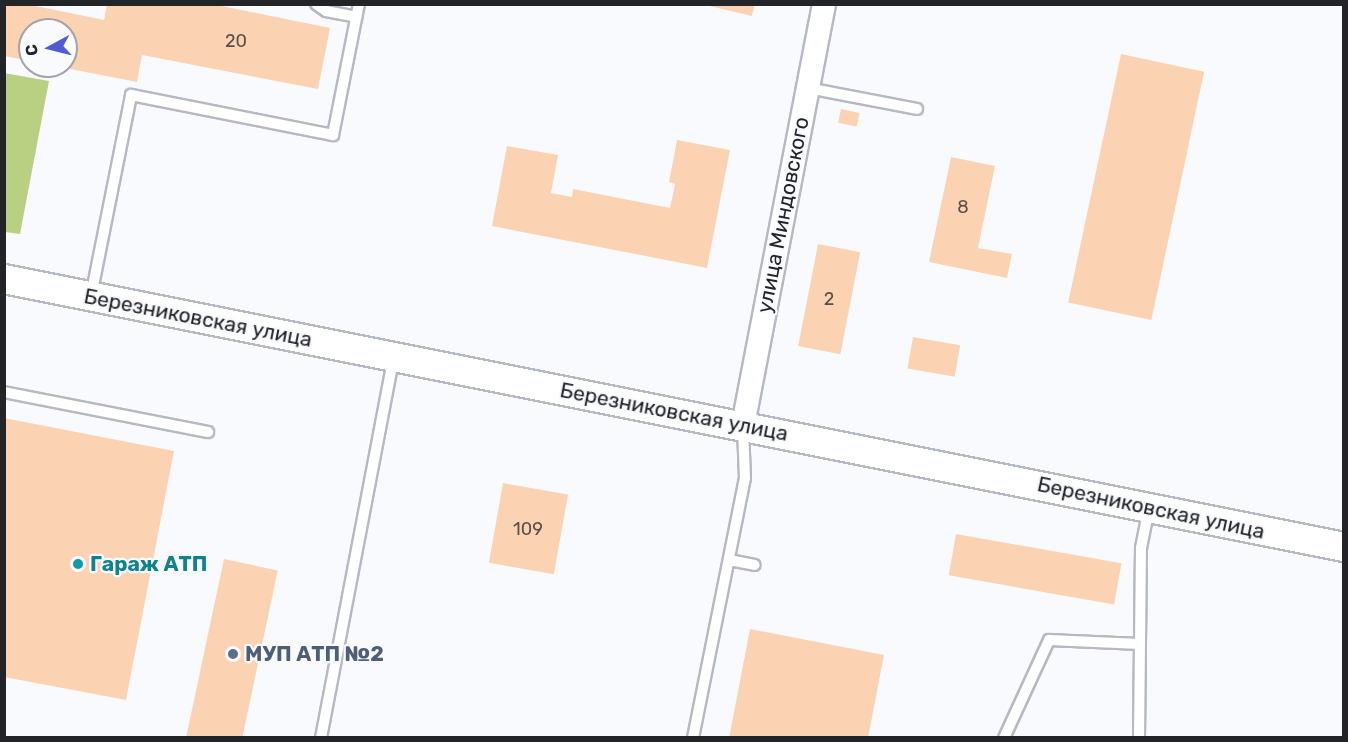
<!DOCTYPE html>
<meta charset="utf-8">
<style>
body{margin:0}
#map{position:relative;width:1348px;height:742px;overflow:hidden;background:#f9fafe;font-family:Rubik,sans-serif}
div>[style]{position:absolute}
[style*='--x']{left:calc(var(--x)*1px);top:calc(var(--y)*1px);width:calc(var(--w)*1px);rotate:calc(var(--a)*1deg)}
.forest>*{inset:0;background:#b9d082}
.building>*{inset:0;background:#fcd3b2;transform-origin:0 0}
.roads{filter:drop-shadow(2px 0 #b7b9c2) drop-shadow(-2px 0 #b7b9c2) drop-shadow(0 2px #b7b9c2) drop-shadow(0 -2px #b7b9c2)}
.service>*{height:10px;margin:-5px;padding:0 5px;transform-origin:5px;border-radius:5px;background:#fff}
.minor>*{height:22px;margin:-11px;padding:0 11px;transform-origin:11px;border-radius:11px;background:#fff}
.tertiary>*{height:28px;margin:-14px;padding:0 14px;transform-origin:14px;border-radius:14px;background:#fff}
.dots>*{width:16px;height:16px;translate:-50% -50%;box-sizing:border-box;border:3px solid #f9fafe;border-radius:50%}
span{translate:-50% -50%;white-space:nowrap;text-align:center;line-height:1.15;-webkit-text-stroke:4.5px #f9fafe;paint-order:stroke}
.number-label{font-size:18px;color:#59504a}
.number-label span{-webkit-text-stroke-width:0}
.street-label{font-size:21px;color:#232427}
.culture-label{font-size:21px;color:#0d838f;font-weight:700}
.left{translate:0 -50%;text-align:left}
.service-label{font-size:21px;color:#4e5e75;font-weight:700}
.frame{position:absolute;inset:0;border:6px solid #232427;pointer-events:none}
.north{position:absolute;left:18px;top:18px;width:60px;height:60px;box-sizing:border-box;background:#f9fafe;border:2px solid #a3a4a8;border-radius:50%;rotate:263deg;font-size:16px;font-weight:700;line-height:24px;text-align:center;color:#232427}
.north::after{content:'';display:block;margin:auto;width:21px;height:27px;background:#525bd2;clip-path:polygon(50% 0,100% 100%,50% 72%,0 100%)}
</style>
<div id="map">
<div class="forest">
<div style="clip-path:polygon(4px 73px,49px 81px,20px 234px,5px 232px)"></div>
</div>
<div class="building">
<div style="clip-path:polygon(4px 4px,26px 4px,104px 20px,107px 4px,212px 4px,330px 28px,318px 89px,142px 55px,137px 82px,60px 67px,66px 66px,66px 30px,30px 30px,30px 61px,4px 56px)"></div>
<div style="clip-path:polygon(701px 4px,755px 4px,752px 16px)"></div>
<div style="left:1121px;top:54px;width:85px;height:254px;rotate:12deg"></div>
<div style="left:841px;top:109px;width:19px;height:14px;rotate:12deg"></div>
<div style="clip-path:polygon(677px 140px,730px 150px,707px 268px,492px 226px,507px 146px,558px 155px,551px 193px,572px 197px,573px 189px,670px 208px,675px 184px,669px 182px)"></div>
<div style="clip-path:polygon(951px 157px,995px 166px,978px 248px,1012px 254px,1007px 278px,929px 262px)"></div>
<div style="left:818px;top:244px;width:43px;height:104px;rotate:11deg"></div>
<div style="left:913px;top:337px;width:48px;height:32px;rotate:10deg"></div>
<div style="clip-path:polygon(4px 418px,174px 451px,126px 700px,4px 677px)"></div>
<div style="left:503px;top:483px;width:66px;height:81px;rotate:10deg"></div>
<div style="left:956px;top:534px;width:168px;height:42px;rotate:10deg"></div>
<div style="left:224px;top:559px;width:55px;height:183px;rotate:12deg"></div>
<div style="clip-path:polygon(750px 629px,884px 655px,868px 738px,729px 738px)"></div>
</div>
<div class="roads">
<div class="service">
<div style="--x:316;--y:4;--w:12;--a:35"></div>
<div style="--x:326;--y:11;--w:31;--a:11"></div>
<div style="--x:808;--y:88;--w:111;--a:10.9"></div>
<div style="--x:91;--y:296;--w:205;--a:-78.7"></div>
<div style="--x:131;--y:95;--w:206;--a:11.2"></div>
<div style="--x:333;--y:135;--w:134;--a:-78.8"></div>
<div style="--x:4;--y:392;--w:208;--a:11.1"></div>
<div style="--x:729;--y:560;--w:26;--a:11"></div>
<div style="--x:321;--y:738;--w:388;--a:-79.2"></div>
<div style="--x:693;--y:738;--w:265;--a:-78.7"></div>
<div style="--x:745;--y:478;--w:50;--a:-92.3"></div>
<div style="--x:1004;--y:738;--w:108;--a:-65.3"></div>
<div style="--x:1049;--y:640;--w:91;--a:2.5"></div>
<div style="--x:1139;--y:738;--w:190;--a:-89.4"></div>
<div style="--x:1141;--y:548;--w:41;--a:-78.7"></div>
</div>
<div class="minor">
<div style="--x:743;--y:425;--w:429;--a:-79.1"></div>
</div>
<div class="tertiary">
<div style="--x:4;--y:279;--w:1367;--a:11.31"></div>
</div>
</div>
<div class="dots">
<div style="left:78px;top:564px;background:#0f9aa8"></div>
<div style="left:233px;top:654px;background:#5c6f8a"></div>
</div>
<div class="number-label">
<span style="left:236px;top:41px">20</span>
<span style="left:963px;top:207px">8</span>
<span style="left:829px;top:299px">2</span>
<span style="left:528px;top:529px">109</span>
</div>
<div class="street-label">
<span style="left:783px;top:215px;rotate:-79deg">улица Миндовского</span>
<span style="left:198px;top:318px;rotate:11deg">Березниковская улица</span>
<span style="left:674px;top:412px;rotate:11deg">Березниковская улица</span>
<span style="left:1151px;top:508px;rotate:12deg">Березниковская улица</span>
</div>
<div class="culture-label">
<span class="left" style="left:90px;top:564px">Гараж АТП</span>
</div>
<div class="service-label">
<span class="left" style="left:245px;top:654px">МУП АТП №2</span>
</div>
<div class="frame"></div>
<div class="north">С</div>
</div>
